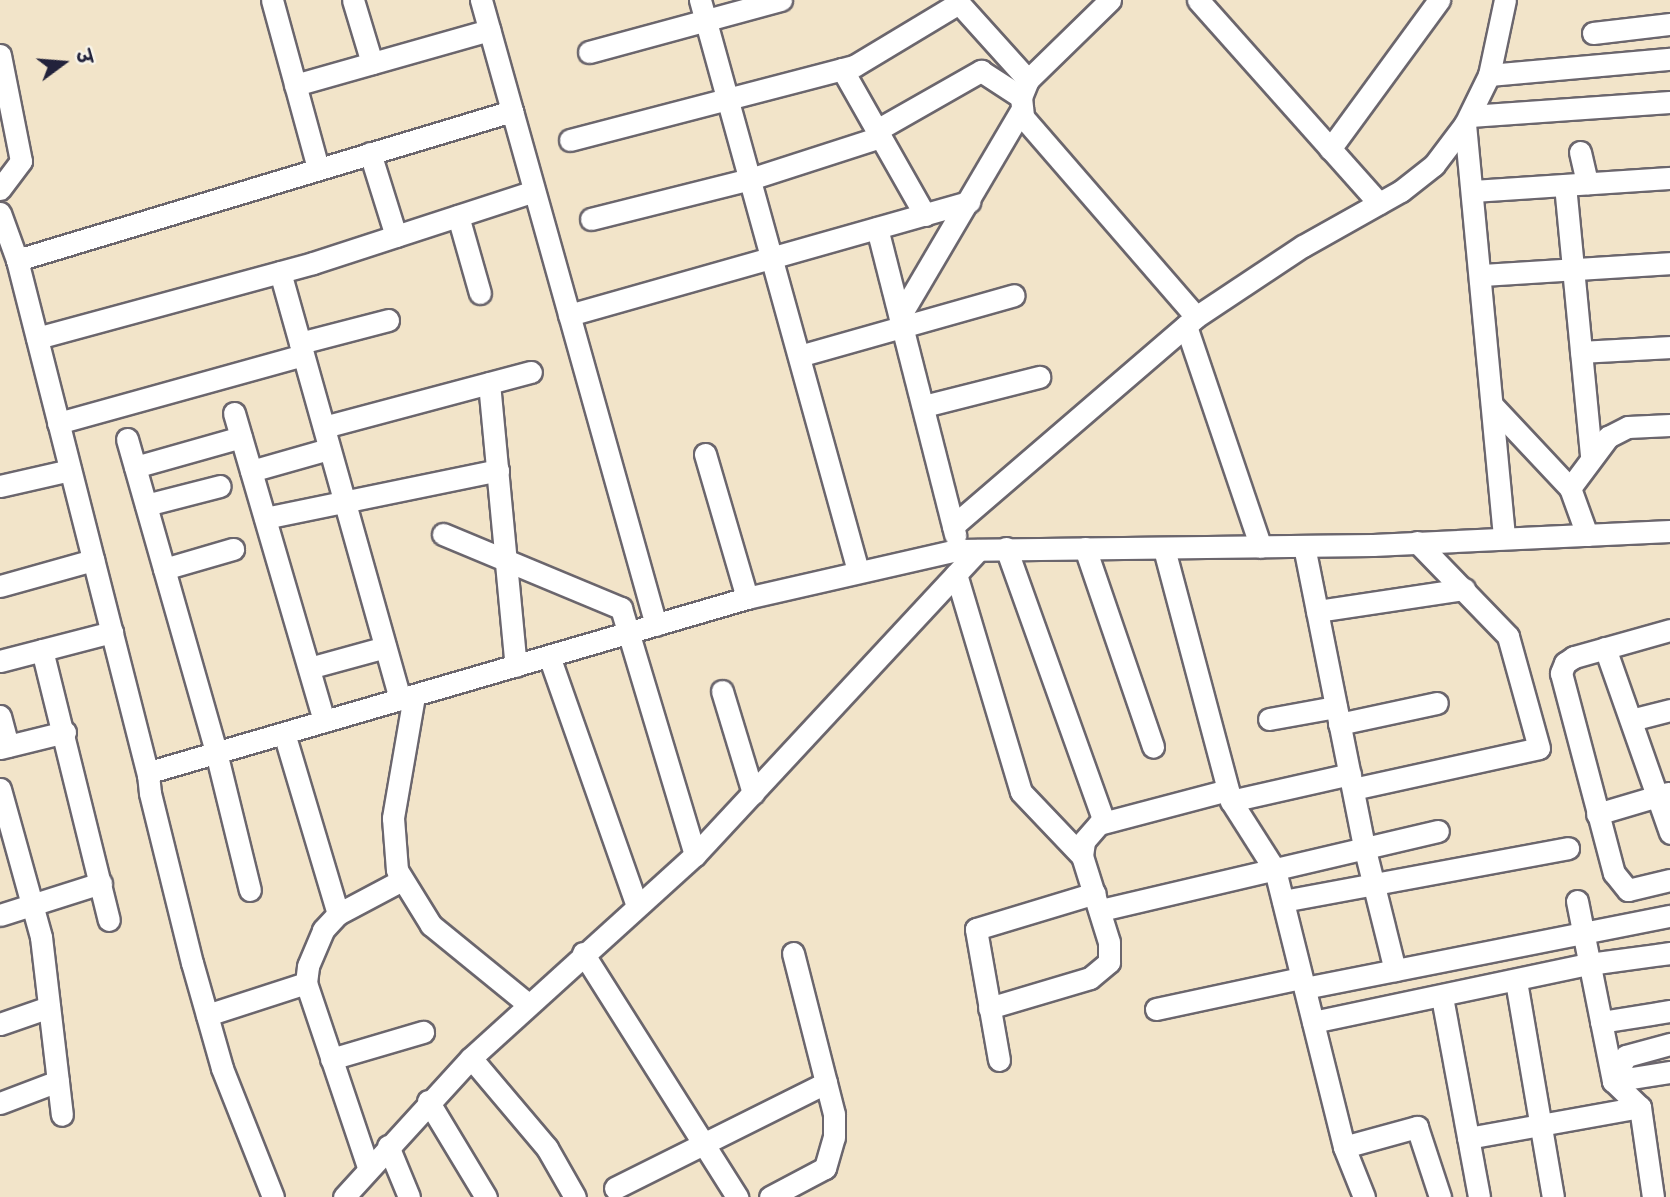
<!DOCTYPE html>
<meta charset="utf-8">
<style>
body{margin:0}
#map{position:relative;width:1670px;height:1197px;overflow:hidden;background:#f2e4c9;font-family:"Comic Neue","Playpen Sans Deva",sans-serif}
div>[style]{position:absolute}
[style*='--x']{left:calc(var(--x)*1px);top:calc(var(--y)*1px);width:calc(var(--w)*1px);rotate:calc(var(--a)*1deg)}
.roads{filter:drop-shadow(2px 0 #6b666d) drop-shadow(-2px 0 #6b666d) drop-shadow(0 2px #6b666d) drop-shadow(0 -2px #6b666d)}
.minor>*{height:21px;margin:-10.5px;padding:0 10.5px;transform-origin:10.5px;border-radius:10.5px;background:#fff}
span{translate:-50% -50%;white-space:nowrap;text-align:center;line-height:1.15;-webkit-text-stroke:7px #f7f3e8;paint-order:stroke}
.north{position:absolute;left:28px;top:28px;width:70px;height:70px;-webkit-text-stroke:5px #f7f3e8;paint-order:stroke;rotate:74deg;font-size:19px;font-weight:700;line-height:28px;text-align:center;color:#22223b}
.north::after{content:'';display:block;margin:auto;width:24px;height:32px;background:#22223b;clip-path:polygon(50% 0,100% 100%,50% 72%,0 100%)}
</style>
<div id="map">
<div class="roads">
<div class="minor">
<div style="--x:272;--y:0;--w:174;--a:74.7"></div>
<div style="--x:353;--y:0;--w:66;--a:73.2"></div>
<div style="--x:481;--y:0;--w:649;--a:74.36"></div>
<div style="--x:700;--y:0;--w:592;--a:74.53"></div>
<div style="--x:956;--y:0;--w:108;--a:48"></div>
<div style="--x:1110;--y:0;--w:115;--a:135.7"></div>
<div style="--x:1028;--y:80;--w:18;--a:112"></div>
<div style="--x:1021;--y:97;--w:20;--a:84"></div>
<div style="--x:1023;--y:117;--w:264;--a:49.1"></div>
<div style="--x:1198;--y:0;--w:272;--a:48.3"></div>
<div style="--x:1593;--y:33;--w:78;--a:-6.7"></div>
<div style="--x:589;--y:52;--w:199;--a:-15.2"></div>
<div style="--x:0;--y:55;--w:108;--a:78.8"></div>
<div style="--x:21;--y:161;--w:35;--a:127"></div>
<div style="--x:842;--y:69;--w:168;--a:60.4"></div>
<div style="--x:1489;--y:75;--w:182;--a:-5.1"></div>
<div style="--x:295;--y:85;--w:202;--a:-15.8"></div>
<div style="--x:1470;--y:116;--w:200;--a:-4"></div>
<div style="--x:1465;--y:124;--w:416;--a:84.6"></div>
<div style="--x:877;--y:130;--w:120;--a:-29.6"></div>
<div style="--x:981;--y:71;--w:48;--a:33"></div>
<div style="--x:570;--y:140;--w:293;--a:-14.6"></div>
<div style="--x:854;--y:66;--w:122;--a:-31"></div>
<div style="--x:1330;--y:149;--w:185;--a:-53.8"></div>
<div style="--x:1580;--y:152;--w:32;--a:77"></div>
<div style="--x:370;--y:153;--w:87;--a:72.6"></div>
<div style="--x:1565;--y:185;--w:272;--a:84.5"></div>
<div style="--x:1472;--y:191;--w:198;--a:-3.8"></div>
<div style="--x:0;--y:213;--w:50;--a:70.1"></div>
<div style="--x:17;--y:260;--w:531;--a:75.73"></div>
<div style="--x:458;--y:216;--w:80;--a:74.1"></div>
<div style="--x:591;--y:219;--w:164;--a:-14.1"></div>
<div style="--x:750;--y:179;--w:137;--a:-17.9"></div>
<div style="--x:877;--y:228;--w:317;--a:75.7"></div>
<div style="--x:17;--y:260;--w:517;--a:-16.75"></div>
<div style="--x:280;--y:272;--w:444;--a:74.3"></div>
<div style="--x:1481;--y:275;--w:189;--a:-3.6"></div>
<div style="--x:569;--y:315;--w:416;--a:-15.8"></div>
<div style="--x:900;--y:316;--w:240;--a:-59.5"></div>
<div style="--x:1186;--y:326;--w:233;--a:71.3"></div>
<div style="--x:37;--y:338;--w:286;--a:-15.2"></div>
<div style="--x:313;--y:263;--w:232;--a:-18"></div>
<div style="--x:300;--y:343;--w:91;--a:-14.6"></div>
<div style="--x:1581;--y:352;--w:89;--a:-3.2"></div>
<div style="--x:799;--y:356;--w:223;--a:-15.8"></div>
<div style="--x:489;--y:383;--w:284;--a:84.6"></div>
<div style="--x:1492;--y:405;--w:114;--a:46.8"></div>
<div style="--x:1570;--y:488;--w:50;--a:70.1"></div>
<div style="--x:924;--y:406;--w:119;--a:-14.2"></div>
<div style="--x:234;--y:413;--w:321;--a:73.7"></div>
<div style="--x:58;--y:423;--w:254;--a:-15.5"></div>
<div style="--x:324;--y:427;--w:214;--a:-14.9"></div>
<div style="--x:127;--y:439;--w:325;--a:74.1"></div>
<div style="--x:216;--y:752;--w:142;--a:76.2"></div>
<div style="--x:705;--y:454;--w:150;--a:73.7"></div>
<div style="--x:135;--y:467;--w:110;--a:-15.8"></div>
<div style="--x:251;--y:471;--w:81;--a:-15.8"></div>
<div style="--x:0;--y:486;--w:72;--a:-12.9"></div>
<div style="--x:1570;--y:488;--w:64;--a:-53.3"></div>
<div style="--x:1608;--y:437;--w:22;--a:-27"></div>
<div style="--x:1628;--y:427;--w:42;--a:-2.7"></div>
<div style="--x:146;--y:505;--w:76;--a:-14.4"></div>
<div style="--x:265;--y:518;--w:238;--a:-11.6"></div>
<div style="--x:953;--y:526;--w:321;--a:-40.7"></div>
<div style="--x:1196;--y:317;--w:128;--a:-33.6"></div>
<div style="--x:1303;--y:246;--w:112;--a:-29.3"></div>
<div style="--x:1401;--y:191;--w:42;--a:-38.2"></div>
<div style="--x:1434;--y:165;--w:51;--a:-52.9"></div>
<div style="--x:1465;--y:124;--w:55;--a:-63.9"></div>
<div style="--x:1489;--y:75;--w:77;--a:-78"></div>
<div style="--x:443;--y:534;--w:193;--a:22.6"></div>
<div style="--x:621;--y:608;--w:258;--a:73.3"></div>
<div style="--x:1304;--y:546;--w:306;--a:78.7"></div>
<div style="--x:1364;--y:846;--w:128;--a:76"></div>
<div style="--x:1006;--y:548;--w:291;--a:70.3"></div>
<div style="--x:1085;--y:548;--w:210;--a:71.1"></div>
<div style="--x:1164;--y:549;--w:261;--a:75.1"></div>
<div style="--x:1231;--y:801;--w:82;--a:57.5"></div>
<div style="--x:1275;--y:870;--w:285;--a:76"></div>
<div style="--x:1344;--y:1147;--w:54;--a:68.2"></div>
<div style="--x:164;--y:569;--w:72;--a:-16.2"></div>
<div style="--x:956;--y:574;--w:227;--a:73.4"></div>
<div style="--x:1021;--y:792;--w:88;--a:46.4"></div>
<div style="--x:0;--y:586;--w:97;--a:-15.6"></div>
<div style="--x:1317;--y:611;--w:149;--a:-8.5"></div>
<div style="--x:1670;--y:630;--w:100;--a:164.3"></div>
<div style="--x:1574;--y:657;--w:11;--a:146"></div>
<div style="--x:1565;--y:663;--w:11;--a:112"></div>
<div style="--x:1561;--y:673;--w:207;--a:75.2"></div>
<div style="--x:1614;--y:873;--w:22;--a:51"></div>
<div style="--x:1628;--y:890;--w:43;--a:-13.4"></div>
<div style="--x:1605;--y:648;--w:196;--a:70.6"></div>
<div style="--x:42;--y:650;--w:278;--a:76.1"></div>
<div style="--x:549;--y:656;--w:265;--a:70.6"></div>
<div style="--x:0;--y:661;--w:116;--a:-14.5"></div>
<div style="--x:309;--y:668;--w:79;--a:-15.4"></div>
<div style="--x:722;--y:691;--w:107;--a:73.1"></div>
<div style="--x:414;--y:696;--w:124;--a:99.8"></div>
<div style="--x:393;--y:818;--w:52;--a:85.6"></div>
<div style="--x:397;--y:870;--w:65;--a:58.3"></div>
<div style="--x:431;--y:925;--w:125;--a:39.2"></div>
<div style="--x:0;--y:716;--w:31;--a:75"></div>
<div style="--x:1269;--y:719;--w:68;--a:-10.2"></div>
<div style="--x:1631;--y:720;--w:40;--a:-14.4"></div>
<div style="--x:1339;--y:724;--w:100;--a:-12.1"></div>
<div style="--x:284;--y:733;--w:189;--a:73.4"></div>
<div style="--x:0;--y:748;--w:67;--a:-13.8"></div>
<div style="--x:0;--y:789;--w:154;--a:74.5"></div>
<div style="--x:41;--y:937;--w:179;--a:83.3"></div>
<div style="--x:1353;--y:789;--w:190;--a:-12.4"></div>
<div style="--x:1539;--y:748;--w:116;--a:-105.5"></div>
<div style="--x:1508;--y:636;--w:131;--a:-134.1"></div>
<div style="--x:1231;--y:801;--w:122;--a:-12.8"></div>
<div style="--x:1597;--y:814;--w:74;--a:-16.5"></div>
<div style="--x:1283;--y:901;--w:290;--a:-10.5"></div>
<div style="--x:1577;--y:901;--w:184;--a:78.7"></div>
<div style="--x:1613;--y:1081;--w:37;--a:44"></div>
<div style="--x:1640;--y:1107;--w:91;--a:81.8"></div>
<div style="--x:1101;--y:910;--w:346;--a:-13.2"></div>
<div style="--x:0;--y:915;--w:106;--a:-17.6"></div>
<div style="--x:583;--y:953;--w:289;--a:57.7"></div>
<div style="--x:1516;--y:981;--w:219;--a:80.3"></div>
<div style="--x:1305;--y:988;--w:372;--a:-11.2"></div>
<div style="--x:1442;--y:997;--w:203;--a:79.5"></div>
<div style="--x:989;--y:1008;--w:105;--a:-16.5"></div>
<div style="--x:1090;--y:978;--w:25;--a:-40"></div>
<div style="--x:1109;--y:962;--w:20;--a:-90"></div>
<div style="--x:1109;--y:942;--w:90;--a:-107.4"></div>
<div style="--x:1082;--y:856;--w:15;--a:-82"></div>
<div style="--x:1084;--y:841;--w:23;--a:-49"></div>
<div style="--x:1099;--y:824;--w:133;--a:-14.8"></div>
<div style="--x:1156;--y:1009;--w:148;--a:-12.1"></div>
<div style="--x:207;--y:1015;--w:104;--a:-17.9"></div>
<div style="--x:1313;--y:1022;--w:282;--a:-11.9"></div>
<div style="--x:1589;--y:964;--w:82;--a:-7.7"></div>
<div style="--x:1601;--y:1022;--w:70;--a:-9.1"></div>
<div style="--x:0;--y:1024;--w:52;--a:-19.1"></div>
<div style="--x:471;--y:1058;--w:118;--a:49.8"></div>
<div style="--x:547;--y:1148;--w:56;--a:60.3"></div>
<div style="--x:331;--y:1059;--w:96;--a:-16.4"></div>
<div style="--x:999;--y:1060;--w:133;--a:-100"></div>
<div style="--x:976;--y:929;--w:124;--a:-16.8"></div>
<div style="--x:1613;--y:1081;--w:28;--a:-63"></div>
<div style="--x:1626;--y:1056;--w:46;--a:-15.3"></div>
<div style="--x:1613;--y:1081;--w:58;--a:-9"></div>
<div style="--x:428;--y:1101;--w:112;--a:58.9"></div>
<div style="--x:0;--y:1103;--w:62;--a:-20.8"></div>
<div style="--x:1468;--y:1138;--w:175;--a:-10.2"></div>
<div style="--x:388;--y:1146;--w:55;--a:67.6"></div>
<div style="--x:1344;--y:1147;--w:76;--a:-15.3"></div>
<div style="--x:1417;--y:1127;--w:74;--a:71.8"></div>
<div style="--x:368;--y:1167;--w:194;--a:-108.6"></div>
<div style="--x:306;--y:983;--w:17;--a:-83"></div>
<div style="--x:308;--y:966;--w:39;--a:-67"></div>
<div style="--x:323;--y:930;--w:22;--a:-47"></div>
<div style="--x:338;--y:914;--w:72;--a:-28"></div>
<div style="--x:615;--y:1188;--w:236;--a:-26.5"></div>
<div style="--x:273;--y:1197;--w:139;--a:-111.6"></div>
<div style="--x:222;--y:1068;--w:109;--a:-105.9"></div>
<div style="--x:192;--y:963;--w:175;--a:-103.9"></div>
<div style="--x:150;--y:793;--w:18;--a:-96"></div>
<div style="--x:148;--y:775;--w:6;--a:-39"></div>
<div style="--x:153;--y:771;--w:619;--a:-16.24"></div>
<div style="--x:747;--y:598;--w:215;--a:-12.9"></div>
<div style="--x:957;--y:550;--w:416;--a:-0.7"></div>
<div style="--x:1373;--y:545;--w:297;--a:-2.7"></div>
<div style="--x:344;--y:1197;--w:188;--a:-47.6"></div>
<div style="--x:471;--y:1058;--w:302;--a:-42.2"></div>
<div style="--x:695;--y:855;--w:416;--a:-47.1"></div>
<div style="--x:770;--y:1197;--w:62;--a:-27.8"></div>
<div style="--x:825;--y:1168;--w:32;--a:-74"></div>
<div style="--x:834;--y:1137;--w:23;--a:-90"></div>
<div style="--x:834;--y:1114;--w:166;--a:-104.3"></div>
</div>
</div>
<div class="north">उ</div>
</div>
